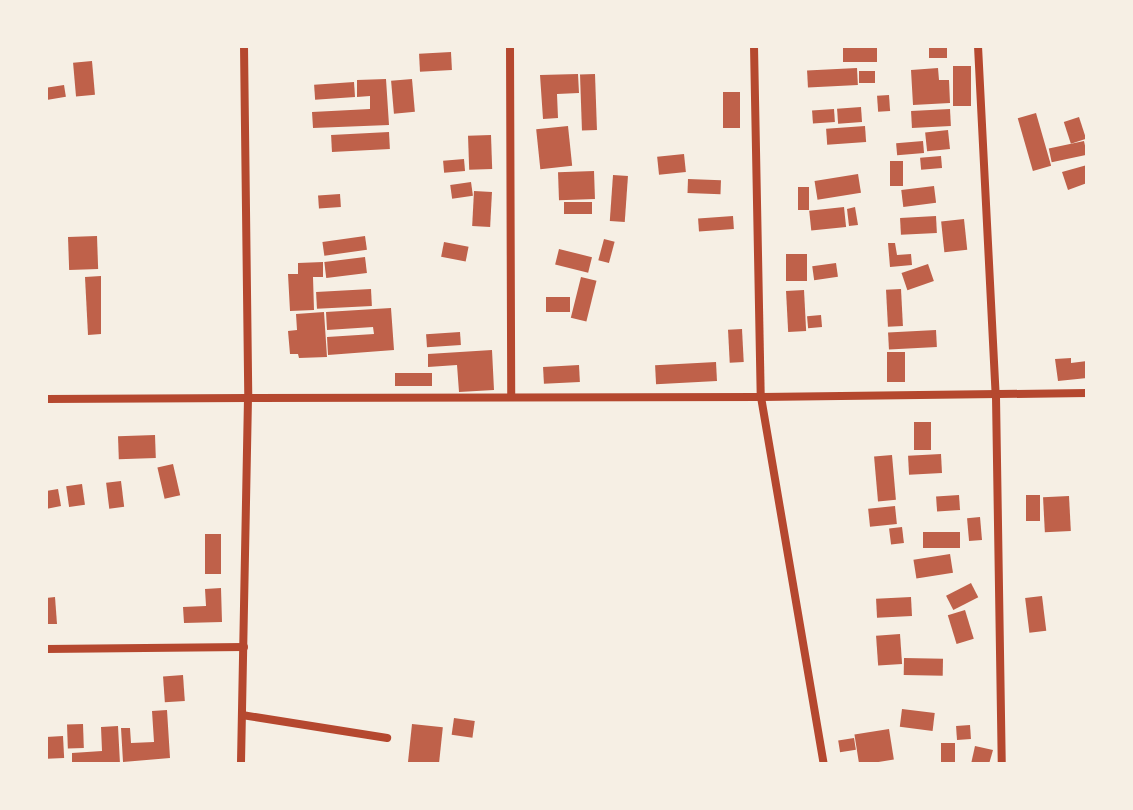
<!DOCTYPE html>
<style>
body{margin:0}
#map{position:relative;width:1133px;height:810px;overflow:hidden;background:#f6efe4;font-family:Poppins,sans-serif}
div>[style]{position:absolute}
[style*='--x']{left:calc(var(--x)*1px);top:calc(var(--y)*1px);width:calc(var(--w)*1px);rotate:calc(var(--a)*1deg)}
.building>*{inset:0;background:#bf614a;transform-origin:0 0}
.minor>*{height:8px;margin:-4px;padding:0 4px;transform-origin:4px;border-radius:4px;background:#b5482f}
span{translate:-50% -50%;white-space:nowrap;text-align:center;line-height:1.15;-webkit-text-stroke:8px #f6efe4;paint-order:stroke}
.frame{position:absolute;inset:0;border:48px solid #f6efe4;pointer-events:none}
</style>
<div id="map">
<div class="building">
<div style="left:877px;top:46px;width:16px;height:34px;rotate:90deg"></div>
<div style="left:929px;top:47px;width:18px;height:11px"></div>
<div style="left:451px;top:52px;width:18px;height:32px;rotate:87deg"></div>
<div style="left:92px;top:61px;width:34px;height:19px;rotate:85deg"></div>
<div style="left:953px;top:66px;width:18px;height:40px"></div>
<div style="left:857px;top:68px;width:17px;height:50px;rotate:87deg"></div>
<div style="clip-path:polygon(938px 68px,939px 80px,949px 80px,950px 103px,913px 105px,911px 70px)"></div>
<div style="left:875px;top:71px;width:12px;height:16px;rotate:90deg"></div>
<div style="clip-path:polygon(578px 74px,579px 93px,557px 94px,558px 118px,543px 119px,540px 75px)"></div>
<div style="left:595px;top:74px;width:56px;height:15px;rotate:88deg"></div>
<div style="clip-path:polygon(386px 79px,389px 125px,313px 128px,312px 112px,370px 109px,370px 96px,357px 97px,357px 80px)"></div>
<div style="left:412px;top:79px;width:33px;height:21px;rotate:85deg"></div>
<div style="left:354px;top:82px;width:15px;height:40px;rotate:86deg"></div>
<div style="left:64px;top:85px;width:12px;height:18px;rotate:81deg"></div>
<div style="left:723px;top:92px;width:17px;height:36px"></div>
<div style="left:889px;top:95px;width:16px;height:12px;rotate:86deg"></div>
<div style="left:861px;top:107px;width:15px;height:24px;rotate:86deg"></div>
<div style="left:834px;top:109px;width:13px;height:22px;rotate:86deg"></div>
<div style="left:950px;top:109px;width:17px;height:39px;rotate:87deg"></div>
<div style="left:1036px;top:113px;width:55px;height:19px;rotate:74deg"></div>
<div style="left:1079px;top:117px;width:23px;height:16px;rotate:72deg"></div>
<div style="left:568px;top:126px;width:40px;height:32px;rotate:84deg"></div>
<div style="left:865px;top:126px;width:16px;height:39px;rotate:86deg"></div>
<div style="left:948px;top:130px;width:19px;height:23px;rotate:84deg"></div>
<div style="left:389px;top:132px;width:17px;height:58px;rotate:87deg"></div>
<div style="left:491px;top:135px;width:34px;height:23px;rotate:88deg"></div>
<div style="left:923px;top:141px;width:12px;height:27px;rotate:85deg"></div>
<div style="left:1084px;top:141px;width:14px;height:36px;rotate:78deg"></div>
<div style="left:684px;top:154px;width:18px;height:27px;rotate:84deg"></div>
<div style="left:941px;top:156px;width:12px;height:21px;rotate:85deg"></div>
<div style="left:464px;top:159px;width:12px;height:21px;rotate:85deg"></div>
<div style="left:890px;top:161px;width:13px;height:25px"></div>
<div style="clip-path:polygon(1087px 165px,1087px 183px,1068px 190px,1062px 172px)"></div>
<div style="left:594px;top:171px;width:28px;height:36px;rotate:88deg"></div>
<div style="left:858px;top:174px;width:19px;height:44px;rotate:81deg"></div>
<div style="left:613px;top:175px;width:15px;height:46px;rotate:4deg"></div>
<div style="left:688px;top:179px;width:33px;height:14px;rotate:2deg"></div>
<div style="left:471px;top:182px;width:14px;height:21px;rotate:82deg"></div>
<div style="left:934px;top:186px;width:17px;height:33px;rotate:83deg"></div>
<div style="left:798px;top:187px;width:11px;height:23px"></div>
<div style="left:474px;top:191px;width:18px;height:35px;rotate:3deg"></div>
<div style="left:340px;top:194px;width:13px;height:22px;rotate:86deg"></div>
<div style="left:592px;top:202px;width:12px;height:28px;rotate:90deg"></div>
<div style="left:844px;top:207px;width:20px;height:35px;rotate:84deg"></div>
<div style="clip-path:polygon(855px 207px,858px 225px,849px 226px,847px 209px)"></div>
<div style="left:733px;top:216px;width:13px;height:35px;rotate:86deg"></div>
<div style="left:936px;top:216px;width:17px;height:36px;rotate:87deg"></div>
<div style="left:964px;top:219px;width:31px;height:23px;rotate:84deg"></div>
<div style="left:97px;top:236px;width:33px;height:29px;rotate:88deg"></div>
<div style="left:365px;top:236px;width:14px;height:43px;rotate:82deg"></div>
<div style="left:604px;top:239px;width:11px;height:22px;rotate:15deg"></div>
<div style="left:444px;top:242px;width:25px;height:15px;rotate:11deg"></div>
<div style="clip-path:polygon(888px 243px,895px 243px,897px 255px,911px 254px,912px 265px,890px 267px)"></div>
<div style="left:559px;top:249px;width:34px;height:16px;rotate:14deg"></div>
<div style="left:786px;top:254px;width:21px;height:27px"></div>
<div style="left:365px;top:257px;width:16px;height:41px;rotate:83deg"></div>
<div style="clip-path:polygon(323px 262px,323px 277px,313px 277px,314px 310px,290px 311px,288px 274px,298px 274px,298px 263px)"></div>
<div style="left:836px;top:263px;width:14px;height:24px;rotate:82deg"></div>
<div style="left:928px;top:264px;width:18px;height:28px;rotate:71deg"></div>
<div style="clip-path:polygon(101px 276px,101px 334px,88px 335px,85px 277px)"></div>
<div style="left:581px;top:277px;width:16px;height:42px;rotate:14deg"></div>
<div style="left:371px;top:289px;width:17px;height:55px;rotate:87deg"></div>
<div style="left:901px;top:289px;width:37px;height:15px;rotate:87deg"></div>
<div style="left:804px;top:290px;width:41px;height:18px;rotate:87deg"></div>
<div style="left:546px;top:297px;width:24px;height:15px"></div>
<div style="clip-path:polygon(391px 308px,394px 350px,328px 355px,327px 337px,374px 334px,373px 327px,327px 330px,326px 312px)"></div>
<div style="clip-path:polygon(324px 312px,327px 357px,299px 358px,298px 354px,290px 354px,288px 331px,297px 330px,296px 314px)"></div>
<div style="left:821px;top:315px;width:12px;height:14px;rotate:85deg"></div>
<div style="left:742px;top:329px;width:33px;height:14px;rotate:87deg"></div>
<div style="left:936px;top:330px;width:17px;height:48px;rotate:87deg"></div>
<div style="left:460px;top:332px;width:13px;height:34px;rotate:86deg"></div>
<div style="clip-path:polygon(492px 350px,494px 390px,459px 392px,457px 365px,428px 367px,428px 354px)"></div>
<div style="left:905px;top:352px;width:30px;height:18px;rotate:90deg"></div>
<div style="clip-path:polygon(1071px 358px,1071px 363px,1087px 361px,1087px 378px,1058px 381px,1055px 359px)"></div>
<div style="left:716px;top:362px;width:19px;height:61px;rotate:87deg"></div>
<div style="left:579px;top:365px;width:17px;height:36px;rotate:87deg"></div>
<div style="left:432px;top:373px;width:13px;height:37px;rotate:90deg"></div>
<div style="left:931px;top:422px;width:28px;height:17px;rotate:90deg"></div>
<div style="left:155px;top:435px;width:23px;height:37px;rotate:88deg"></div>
<div style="left:941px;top:454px;width:19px;height:33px;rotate:87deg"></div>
<div style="left:892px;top:455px;width:45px;height:18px;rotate:85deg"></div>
<div style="left:173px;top:464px;width:32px;height:16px;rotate:77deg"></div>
<div style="left:121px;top:481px;width:26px;height:15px;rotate:83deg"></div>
<div style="left:82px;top:484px;width:21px;height:16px;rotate:82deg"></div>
<div style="clip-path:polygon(58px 489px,61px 506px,46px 509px,46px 491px)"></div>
<div style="left:959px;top:495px;width:15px;height:23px;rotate:86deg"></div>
<div style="left:1026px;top:495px;width:14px;height:26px"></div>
<div style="left:1069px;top:496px;width:35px;height:26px;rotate:87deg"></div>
<div style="left:895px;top:506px;width:18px;height:27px;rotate:84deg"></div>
<div style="left:980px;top:517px;width:23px;height:13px;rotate:85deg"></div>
<div style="left:902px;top:527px;width:16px;height:13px;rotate:83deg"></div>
<div style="left:960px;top:532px;width:16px;height:37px;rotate:90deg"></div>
<div style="left:205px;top:534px;width:16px;height:40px"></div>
<div style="left:950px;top:554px;width:19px;height:37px;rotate:81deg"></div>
<div style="left:971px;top:583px;width:16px;height:28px;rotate:63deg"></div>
<div style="clip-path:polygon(221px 588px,222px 622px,184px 623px,183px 607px,206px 606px,205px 589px)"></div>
<div style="left:1042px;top:596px;width:35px;height:17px;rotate:83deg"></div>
<div style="clip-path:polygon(55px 597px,57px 624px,46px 624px,46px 598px)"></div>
<div style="left:911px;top:597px;width:19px;height:35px;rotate:87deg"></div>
<div style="left:965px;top:610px;width:30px;height:18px;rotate:73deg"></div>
<div style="left:900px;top:634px;width:30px;height:24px;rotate:86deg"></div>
<div style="left:904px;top:658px;width:39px;height:17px;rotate:1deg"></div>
<div style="left:183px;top:675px;width:26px;height:20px;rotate:86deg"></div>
<div style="left:902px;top:709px;width:33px;height:18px;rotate:7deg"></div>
<div style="clip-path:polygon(167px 710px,170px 758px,123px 762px,121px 728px,130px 728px,131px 743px,154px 742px,152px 711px)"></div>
<div style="left:454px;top:718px;width:21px;height:17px;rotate:8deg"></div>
<div style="left:83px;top:724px;width:24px;height:16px;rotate:88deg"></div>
<div style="left:412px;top:724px;width:31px;height:40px;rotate:6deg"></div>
<div style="left:970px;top:725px;width:14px;height:14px;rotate:86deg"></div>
<div style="clip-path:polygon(118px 726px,120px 764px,72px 764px,72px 753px,102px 751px,101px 727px)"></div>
<div style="left:889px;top:729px;width:31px;height:35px;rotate:81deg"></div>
<div style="left:63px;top:736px;width:22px;height:17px;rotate:87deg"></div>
<div style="left:854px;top:738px;width:12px;height:16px;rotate:81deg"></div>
<div style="left:941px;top:743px;width:14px;height:21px"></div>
<div style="clip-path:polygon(975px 746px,993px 750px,989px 764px,971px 764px)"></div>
</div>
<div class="minor">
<div style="--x:244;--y:46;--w:352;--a:89.3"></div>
<div style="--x:248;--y:398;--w:513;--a:-0.11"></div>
<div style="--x:761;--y:397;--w:372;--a:80.3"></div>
<div style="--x:510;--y:46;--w:351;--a:89.8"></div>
<div style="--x:754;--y:46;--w:351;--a:88.9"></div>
<div style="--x:761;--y:397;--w:326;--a:-0.7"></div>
<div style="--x:978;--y:46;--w:351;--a:87.1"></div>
<div style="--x:996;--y:397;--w:367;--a:89.1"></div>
<div style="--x:46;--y:399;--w:202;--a:-0.3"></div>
<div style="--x:248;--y:398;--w:366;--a:91.1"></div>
<div style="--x:46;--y:649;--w:198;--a:-0.6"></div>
<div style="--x:242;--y:715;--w:147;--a:9"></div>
</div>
<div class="frame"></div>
</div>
